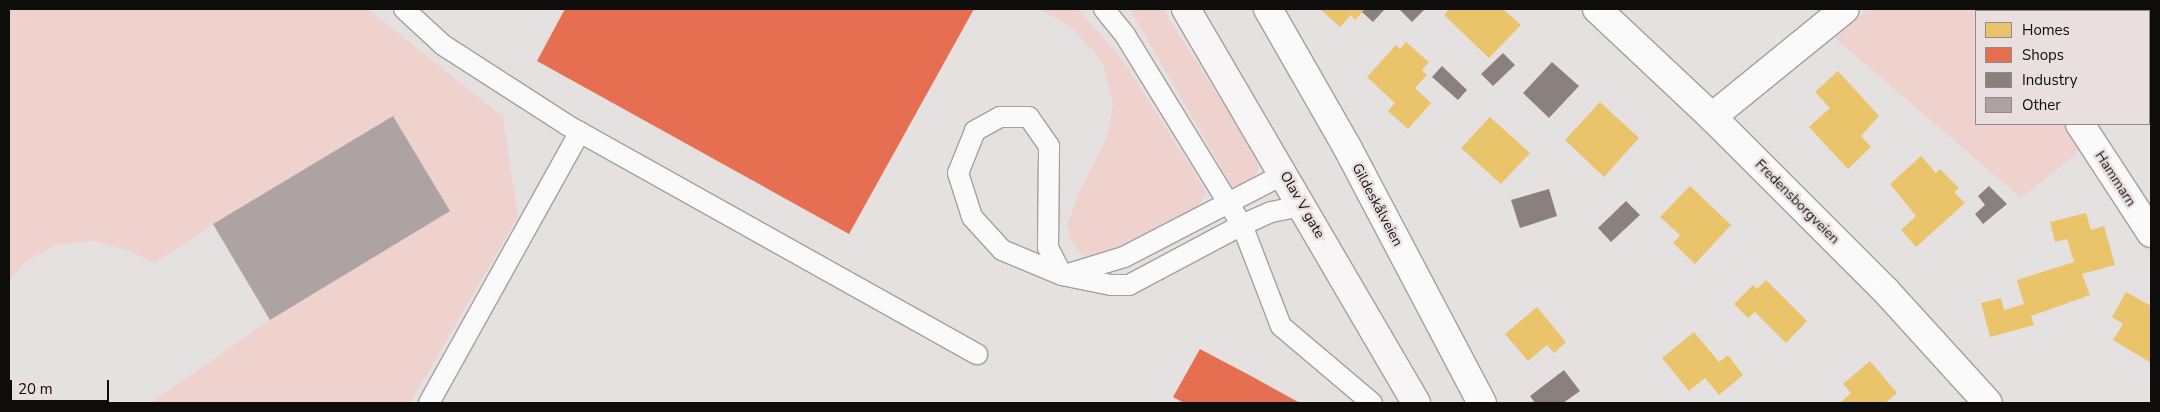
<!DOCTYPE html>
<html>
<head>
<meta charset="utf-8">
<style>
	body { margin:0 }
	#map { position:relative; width:2160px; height:412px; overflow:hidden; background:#e6e1e1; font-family:"Nunito Sans",sans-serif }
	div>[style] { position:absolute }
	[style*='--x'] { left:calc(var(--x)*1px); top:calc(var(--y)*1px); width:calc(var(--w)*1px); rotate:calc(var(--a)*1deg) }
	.green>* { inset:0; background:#efd2cd }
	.homes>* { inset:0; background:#e9c46a }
	.shops>* { inset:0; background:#e76f51 }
	.industry>* { inset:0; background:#8a817c }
	.building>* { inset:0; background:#ada3a2 }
	.roads { filter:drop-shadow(1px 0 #a3a09f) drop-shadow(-1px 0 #a3a09f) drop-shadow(0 1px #a3a09f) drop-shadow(0 -1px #a3a09f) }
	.lane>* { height:20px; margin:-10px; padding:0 10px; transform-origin:10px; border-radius:10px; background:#fbfafa }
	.street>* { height:28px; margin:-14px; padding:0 14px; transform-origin:14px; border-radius:14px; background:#fbfafa }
	.secondary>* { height:28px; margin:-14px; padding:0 14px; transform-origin:14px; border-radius:14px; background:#f7f5f5 }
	span { translate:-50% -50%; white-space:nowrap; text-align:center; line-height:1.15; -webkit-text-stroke:5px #e9dfde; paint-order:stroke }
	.street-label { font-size:14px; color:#0f0c0c }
	.frame { position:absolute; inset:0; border:10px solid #0f0c0c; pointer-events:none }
	.legend { position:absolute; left:1975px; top:10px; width:175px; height:115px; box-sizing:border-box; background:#e9dfde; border:1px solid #928b8a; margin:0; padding:6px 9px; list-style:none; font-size:15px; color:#0f0c0c }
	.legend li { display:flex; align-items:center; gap:10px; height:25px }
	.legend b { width:25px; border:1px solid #928b8a }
	.scale { position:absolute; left:10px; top:380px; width:99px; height:22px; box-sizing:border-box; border:2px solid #0f0c0c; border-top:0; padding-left:6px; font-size:15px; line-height:18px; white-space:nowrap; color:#0f0c0c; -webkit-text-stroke:4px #e9dfde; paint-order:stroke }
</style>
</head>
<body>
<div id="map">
	<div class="green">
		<div style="clip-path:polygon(9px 9px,368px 9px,503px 117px,518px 217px,410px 403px,150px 403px,270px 320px,213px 225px,154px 263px,130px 251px,94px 241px,56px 245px,25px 262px,9px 281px)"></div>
		<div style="clip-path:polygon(1039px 9px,1078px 9px,1124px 62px,1206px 191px,1198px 207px,1184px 216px,1093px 258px,1081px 254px,1070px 238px,1067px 225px,1078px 194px,1107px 136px,1113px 105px,1102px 61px,1071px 27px)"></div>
		<div style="clip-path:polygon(1130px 9px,1163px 9px,1258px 159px,1258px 170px,1253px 182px,1240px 188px,1231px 185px)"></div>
		<div style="clip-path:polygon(1868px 9px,2151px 9px,2151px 55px,2149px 56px,2149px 11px,1976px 11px,1976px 124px,2077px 124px,2087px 145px,2021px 198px,1834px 37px)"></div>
	</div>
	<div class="homes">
		<div style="clip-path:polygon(1320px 9px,1365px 9px,1355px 20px,1351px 15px,1340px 27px)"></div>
		<div style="clip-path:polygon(1449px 9px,1503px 9px,1521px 25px,1489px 58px,1444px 15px)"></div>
		<div style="clip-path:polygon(1406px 42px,1429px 62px,1422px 70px,1427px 75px,1415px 88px,1431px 103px,1408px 129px,1388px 111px,1395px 103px,1367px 77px,1396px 45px,1400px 49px)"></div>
		<div style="clip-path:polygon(1838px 71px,1879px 116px,1861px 136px,1871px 147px,1848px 169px,1809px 127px,1830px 108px,1815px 92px)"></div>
		<div style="clip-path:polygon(1600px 102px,1639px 138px,1604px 177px,1565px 140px)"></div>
		<div style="clip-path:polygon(1490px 117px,1530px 153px,1501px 184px,1461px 148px)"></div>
		<div style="clip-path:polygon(1921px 156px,1936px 173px,1940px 169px,1959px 188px,1954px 192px,1965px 203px,1916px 247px,1901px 230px,1916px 216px,1890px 184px)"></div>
		<div style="clip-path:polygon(1690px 186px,1731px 225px,1695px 264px,1673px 243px,1680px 235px,1660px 217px)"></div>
		<div style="clip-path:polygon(2086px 213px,2091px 230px,2104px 226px,2115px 265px,2082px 274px,2090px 295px,2031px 316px,2034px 325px,1990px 337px,1981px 303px,2001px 298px,2004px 310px,2024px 304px,2017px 280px,2074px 262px,2067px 239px,2055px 242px,2050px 222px)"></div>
		<div style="clip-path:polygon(1766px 280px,1807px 321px,1786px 343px,1755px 312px,1748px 318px,1734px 304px,1753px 285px,1757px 289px)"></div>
		<div style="clip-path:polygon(2126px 292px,2151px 306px,2151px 363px,2113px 340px,2123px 324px,2112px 317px)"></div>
		<div style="clip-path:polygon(1537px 307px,1566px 342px,1554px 353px,1547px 345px,1528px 361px,1505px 334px)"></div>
		<div style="clip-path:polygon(1694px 332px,1719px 362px,1728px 355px,1743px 375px,1719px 395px,1705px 378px,1689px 391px,1662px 358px)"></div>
		<div style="clip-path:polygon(1870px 361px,1897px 393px,1885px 403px,1840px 403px,1851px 393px,1843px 384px)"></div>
	</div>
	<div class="shops">
		<div style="clip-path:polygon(565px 9px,974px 9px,849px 234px,537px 61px)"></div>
		<div style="clip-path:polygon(1200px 349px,1251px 376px,1300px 403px,1184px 403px,1173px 397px)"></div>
	</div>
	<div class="industry">
		<div style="clip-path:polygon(1365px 9px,1385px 9px,1373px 22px,1362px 12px)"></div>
		<div style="clip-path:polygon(1399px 9px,1422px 9px,1424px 10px,1412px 22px)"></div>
		<div style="clip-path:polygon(1503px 53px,1515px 65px,1493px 86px,1481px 74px)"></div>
		<div style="clip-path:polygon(1552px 62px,1579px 86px,1549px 118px,1523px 93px)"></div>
		<div style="clip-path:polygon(1442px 66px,1467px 90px,1458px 100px,1432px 77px)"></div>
		<div style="clip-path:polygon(1989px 186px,2007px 204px,1983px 224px,1975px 214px,1985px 205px,1978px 196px)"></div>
		<div style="clip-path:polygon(1549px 189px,1557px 216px,1520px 228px,1511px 200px)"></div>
		<div style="clip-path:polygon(1626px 201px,1640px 215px,1611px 242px,1598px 228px)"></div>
		<div style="clip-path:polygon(1564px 370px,1580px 391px,1563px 403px,1535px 403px,1530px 396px)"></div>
	</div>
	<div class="building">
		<div style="clip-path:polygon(393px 116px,450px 211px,270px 320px,213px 224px)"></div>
	</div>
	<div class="roads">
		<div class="lane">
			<div style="--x:404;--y:9;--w:53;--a:42.7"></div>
			<div style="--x:443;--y:45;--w:148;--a:32.8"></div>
			<div style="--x:567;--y:125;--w:470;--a:29.2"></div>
			<div style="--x:1104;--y:9;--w:33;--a:51"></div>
			<div style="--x:1125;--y:35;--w:223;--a:58.4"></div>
			<div style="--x:1242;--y:225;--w:108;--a:68.9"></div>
			<div style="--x:1281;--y:326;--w:119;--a:40.2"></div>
			<div style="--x:1068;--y:274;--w:59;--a:-16.9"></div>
			<div style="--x:1124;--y:257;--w:180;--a:-27.4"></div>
			<div style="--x:1062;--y:275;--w:31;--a:-117"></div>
			<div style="--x:1048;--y:247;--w:101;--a:-89.4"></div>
			<div style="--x:1049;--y:146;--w:35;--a:-125"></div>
			<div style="--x:1029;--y:117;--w:29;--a:180"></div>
			<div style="--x:1000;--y:117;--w:29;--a:151"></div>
			<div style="--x:975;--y:131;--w:45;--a:112"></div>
			<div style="--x:958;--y:173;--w:46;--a:72.3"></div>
			<div style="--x:972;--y:217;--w:45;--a:47.7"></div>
			<div style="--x:1002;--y:250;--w:65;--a:22.6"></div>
			<div style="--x:1062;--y:275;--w:50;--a:11.5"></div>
			<div style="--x:1111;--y:285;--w:18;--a:0"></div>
			<div style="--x:1129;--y:285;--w:128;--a:-28"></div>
			<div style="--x:1242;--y:225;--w:32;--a:-24"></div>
			<div style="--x:1271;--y:212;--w:33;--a:-11"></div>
			<div style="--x:429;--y:403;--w:310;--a:-60.9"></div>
		</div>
		<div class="street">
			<div style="--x:1268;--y:9;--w:159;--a:60.2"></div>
			<div style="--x:1347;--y:147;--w:289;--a:62.2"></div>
			<div style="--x:1597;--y:9;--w:158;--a:43.2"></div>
			<div style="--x:1712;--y:117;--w:246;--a:45"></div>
			<div style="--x:1886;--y:291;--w:151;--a:47.7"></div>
			<div style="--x:2004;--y:9;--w:2;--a:63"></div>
			<div style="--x:1712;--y:117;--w:171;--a:-39.1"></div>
			<div style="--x:2080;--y:124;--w:130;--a:56.9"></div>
		</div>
		<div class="secondary">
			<div style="--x:1186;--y:9;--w:456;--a:59.7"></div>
		</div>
	</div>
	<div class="street-label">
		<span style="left:2115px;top:179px;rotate:57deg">Hammarn</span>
		<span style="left:1797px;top:202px;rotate:45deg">Fredensborgveien</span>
		<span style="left:1302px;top:205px;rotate:60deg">Olav V gate</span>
		<span style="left:1377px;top:205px;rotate:62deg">Gildeskålveien</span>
	</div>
	<div class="frame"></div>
	<ul class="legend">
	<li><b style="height:14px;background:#e9c46a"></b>Homes</li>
	<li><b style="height:14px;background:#e76f51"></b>Shops</li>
	<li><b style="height:14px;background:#8a817c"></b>Industry</li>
	<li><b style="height:14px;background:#ada3a2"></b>Other</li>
	</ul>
	<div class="scale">20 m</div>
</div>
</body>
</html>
